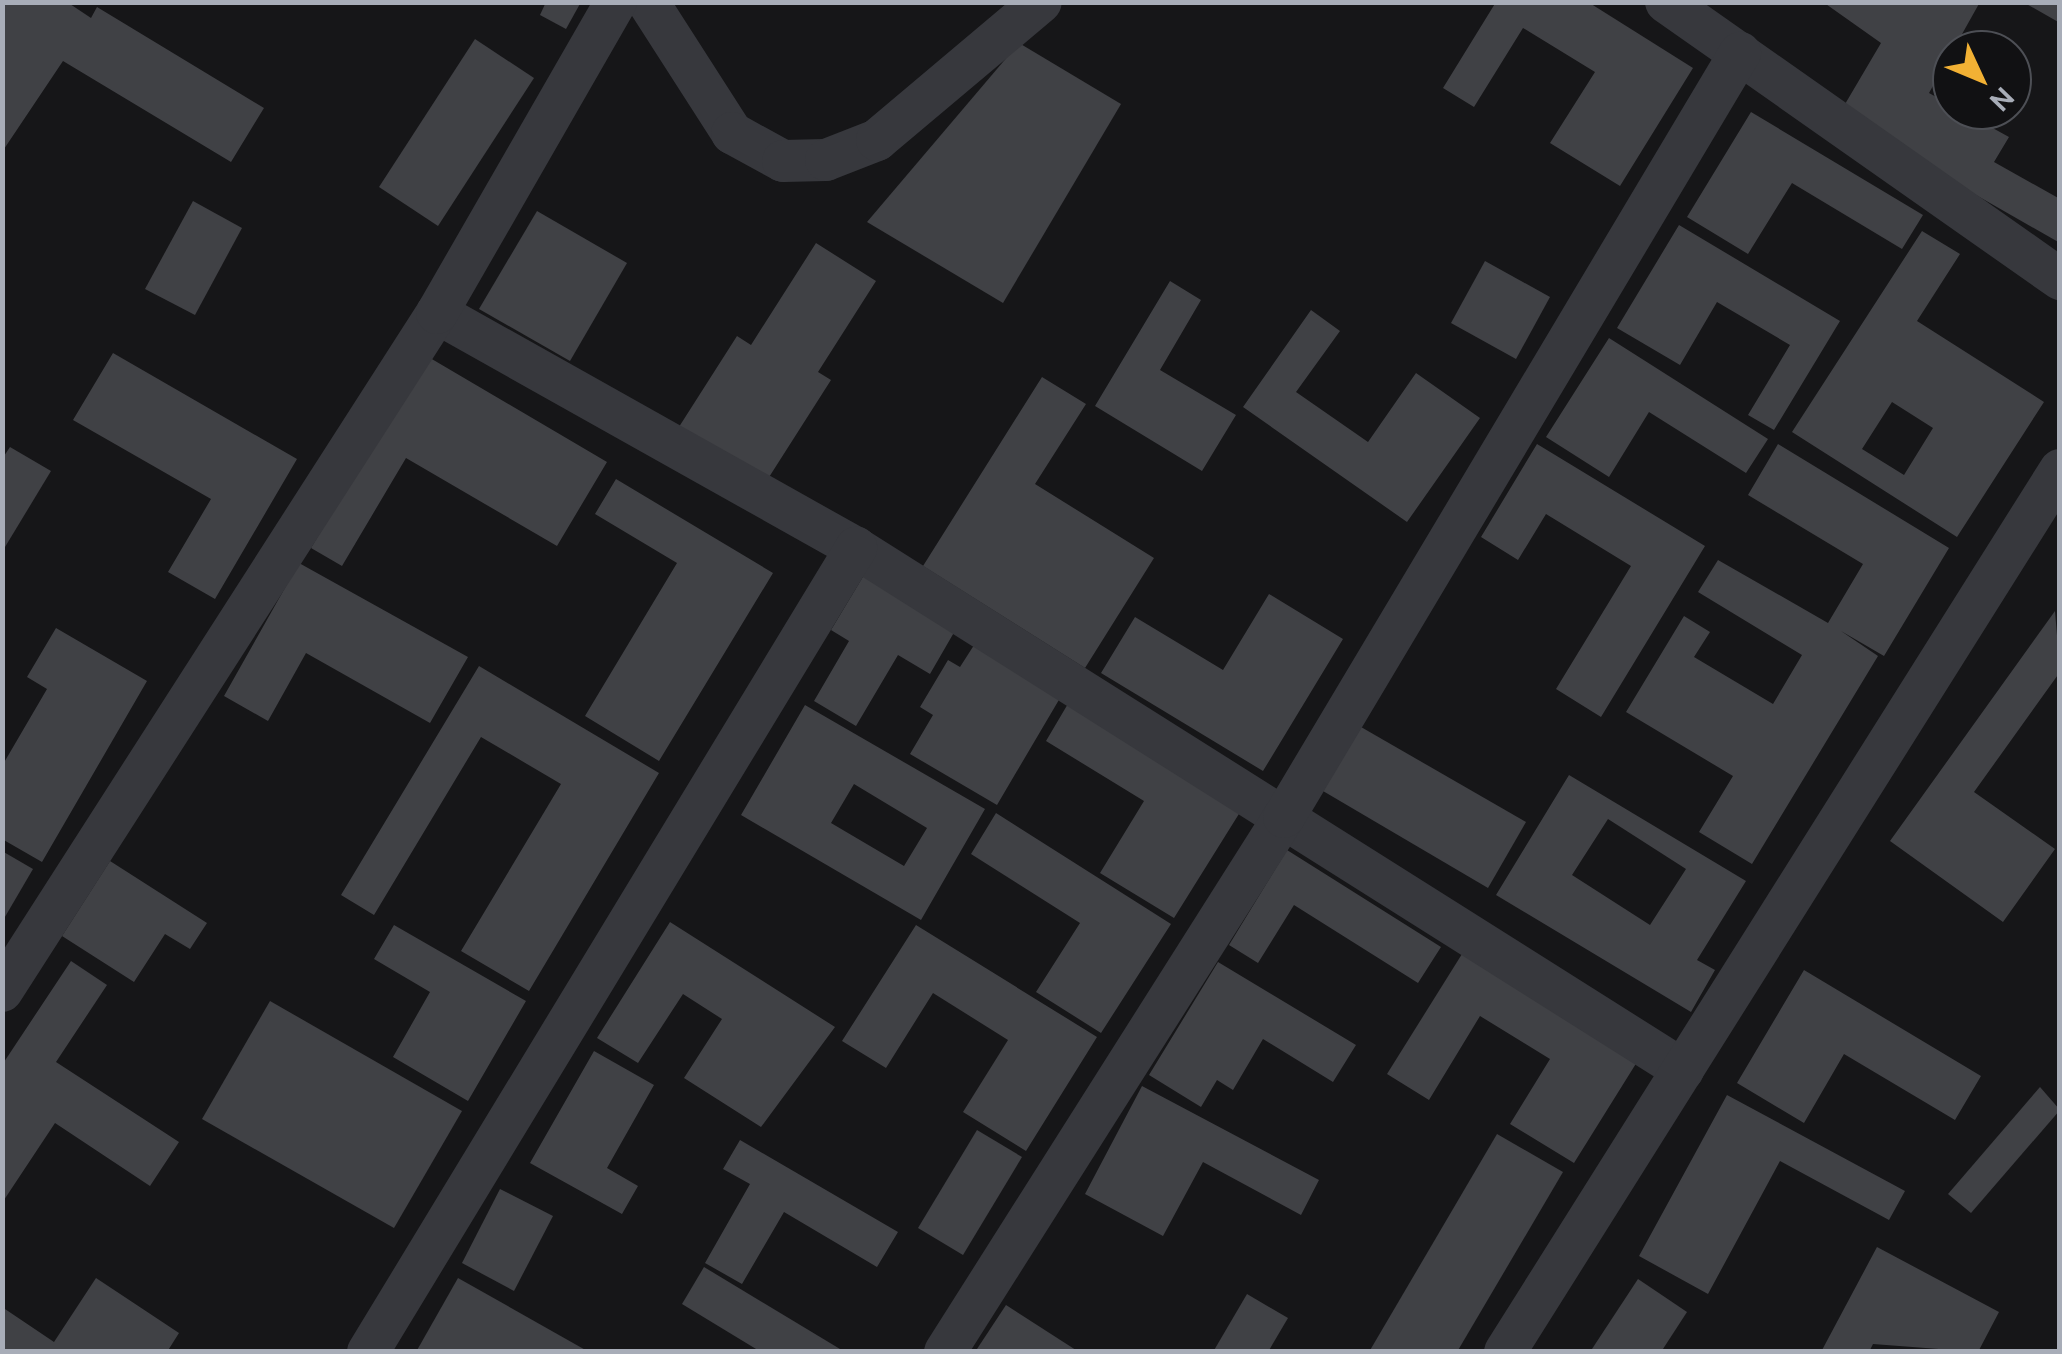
<!DOCTYPE html>
<html>
<head>
<meta charset="utf-8">
<style>
	body { margin:0 }
	#map { position:relative; width:2062px; height:1354px; overflow:hidden; background:#161618; font-family:Ubuntu,sans-serif }
	div>[style] { position:absolute }
	[style*='--x'] { left:calc(var(--x)*1px); top:calc(var(--y)*1px); width:calc(var(--w)*1px); rotate:calc(var(--a)*1deg) }
	.building>* { inset:0; background:#404145 }
	.street>* { height:42px; margin:-21px; padding:0 21px; transform-origin:21px; border-radius:21px; background:#37383d }
	span { translate:-50% -50%; white-space:nowrap; text-align:center; line-height:1.15; -webkit-text-stroke:8px #111113; paint-order:stroke }
	.frame { position:absolute; inset:0; border:5px solid #a8adb8; pointer-events:none }
	.north { position:absolute; left:1932px; top:30px; width:100px; height:100px; box-sizing:border-box; background:#111113; border:2px solid #4d4f55; border-radius:50%; rotate:134deg; font-size:28px; font-weight:700; line-height:40px; text-align:center; color:#a8adb8 }
	.north::after { content:''; display:block; margin:auto; width:35px; height:45px; background:#f2b134; clip-path:polygon(50% 0,100% 100%,50% 72%,0 100%) }
</style>
</head>
<body>
<div id="map">
	<div class="building">
		<div style="clip-path:polygon(5px 2px,67px 2px,91px 18px,97px 7px,264px 108px,231px 162px,63px 61px,2px 152px)"></div>
		<div style="clip-path:polygon(546px 2px,581px 2px,566px 29px,540px 15px)"></div>
		<div style="clip-path:polygon(1496px 2px,1588px 2px,1693px 68px,1620px 186px,1550px 143px,1595px 72px,1523px 28px,1474px 107px,1443px 88px)"></div>
		<div style="clip-path:polygon(1823px 2px,1980px 2px,1929px 93px,2009px 137px,1994px 162px,2060px 199px,2060px 243px,1838px 116px,1881px 43px)"></div>
		<div style="clip-path:polygon(2023px 2px,2060px 2px,2060px 23px)"></div>
		<div style="clip-path:polygon(475px 39px,534px 78px,438px 226px,379px 187px)"></div>
		<div style="clip-path:polygon(1019px 43px,1121px 104px,1003px 303px,867px 222px)"></div>
		<div style="clip-path:polygon(1751px 112px,1923px 215px,1902px 249px,1792px 183px,1748px 254px,1687px 217px)"></div>
		<div style="clip-path:polygon(193px 201px,242px 228px,195px 315px,145px 289px)"></div>
		<div style="clip-path:polygon(537px 211px,627px 263px,570px 361px,479px 309px)"></div>
		<div style="clip-path:polygon(1679px 225px,1840px 321px,1774px 430px,1748px 415px,1790px 345px,1717px 302px,1680px 365px,1617px 328px)"></div>
		<div style="clip-path:polygon(evenodd,1922px 231px,1960px 254px,1917px 321px,2044px 402px,1957px 537px,1792px 432px,1922px 231px,1892px 402px,1933px 428px,1904px 475px,1862px 449px,1892px 402px)"></div>
		<div style="clip-path:polygon(816px 243px,876px 281px,818px 372px,831px 380px,764px 485px,677px 430px,737px 336px,751px 345px)"></div>
		<div style="clip-path:polygon(1485px 261px,1550px 297px,1516px 359px,1451px 323px)"></div>
		<div style="clip-path:polygon(1170px 281px,1201px 300px,1160px 370px,1236px 415px,1202px 471px,1095px 406px)"></div>
		<div style="clip-path:polygon(1311px 310px,1340px 331px,1296px 392px,1368px 442px,1416px 373px,1480px 418px,1407px 522px,1243px 407px)"></div>
		<div style="clip-path:polygon(1609px 338px,1768px 439px,1746px 473px,1649px 412px,1609px 477px,1546px 437px)"></div>
		<div style="clip-path:polygon(113px 353px,297px 459px,215px 599px,168px 572px,211px 499px,73px 420px)"></div>
		<div style="clip-path:polygon(425px 355px,607px 462px,557px 546px,406px 458px,342px 566px,311px 548px)"></div>
		<div style="clip-path:polygon(1042px 377px,1086px 404px,1035px 484px,1154px 558px,1085px 668px,923px 566px)"></div>
		<div style="clip-path:polygon(1537px 444px,1705px 546px,1601px 717px,1556px 689px,1631px 566px,1546px 514px,1518px 560px,1481px 537px)"></div>
		<div style="clip-path:polygon(1778px 444px,1949px 548px,1884px 656px,1841px 631px,1878px 656px,1752px 864px,1699px 832px,1733px 776px,1626px 712px,1684px 616px,1710px 632px,1694px 657px,1773px 704px,1802px 655px,1698px 592px,1718px 560px,1828px 623px,1863px 564px,1748px 495px)"></div>
		<div style="clip-path:polygon(10px 447px,51px 471px,2px 552px,2px 459px)"></div>
		<div style="clip-path:polygon(616px 479px,773px 573px,659px 761px,585px 716px,677px 563px,595px 514px)"></div>
		<div style="clip-path:polygon(299px 563px,468px 657px,430px 723px,306px 653px,268px 721px,224px 696px)"></div>
		<div style="clip-path:polygon(864px 575px,956px 629px,930px 674px,898px 655px,856px 726px,814px 701px,849px 641px,831px 630px)"></div>
		<div style="clip-path:polygon(1269px 594px,1343px 639px,1263px 771px,1101px 673px,1135px 617px,1223px 670px)"></div>
		<div style="clip-path:polygon(2055px 611px,2060px 672px,1974px 792px,2055px 849px,2003px 922px,1890px 841px)"></div>
		<div style="clip-path:polygon(56px 628px,147px 681px,42px 862px,2px 839px,2px 766px,47px 689px,27px 677px)"></div>
		<div style="clip-path:polygon(976px 642px,1063px 693px,997px 805px,910px 754px,933px 715px,920px 707px,948px 660px,960px 667px)"></div>
		<div style="clip-path:polygon(479px 666px,659px 773px,529px 991px,461px 951px,561px 784px,481px 737px,374px 915px,341px 895px)"></div>
		<div style="clip-path:polygon(1069px 702px,1242px 809px,1174px 918px,1100px 873px,1144px 801px,1046px 741px)"></div>
		<div style="clip-path:polygon(evenodd,805px 705px,985px 809px,921px 920px,741px 815px,805px 705px,854px 784px,927px 828px,904px 866px,831px 823px,854px 784px)"></div>
		<div style="clip-path:polygon(1361px 727px,1526px 822px,1488px 888px,1323px 791px)"></div>
		<div style="clip-path:polygon(evenodd,1569px 775px,1746px 881px,1697px 960px,1715px 970px,1691px 1012px,1496px 895px,1569px 775px,1608px 819px,1686px 869px,1650px 925px,1572px 875px,1608px 819px)"></div>
		<div style="clip-path:polygon(996px 813px,1171px 924px,1101px 1033px,1036px 992px,1080px 923px,971px 854px)"></div>
		<div style="clip-path:polygon(1287px 850px,1441px 947px,1418px 983px,1294px 905px,1258px 963px,1229px 945px)"></div>
		<div style="clip-path:polygon(2px 851px,33px 869px,2px 922px)"></div>
		<div style="clip-path:polygon(110px 861px,207px 923px,190px 949px,165px 934px,134px 982px,62px 936px)"></div>
		<div style="clip-path:polygon(670px 922px,835px 1027px,761px 1127px,684px 1078px,722px 1019px,683px 994px,638px 1063px,597px 1038px)"></div>
		<div style="clip-path:polygon(394px 925px,526px 1001px,468px 1101px,393px 1057px,430px 992px,374px 959px)"></div>
		<div style="clip-path:polygon(916px 925px,1097px 1037px,1026px 1151px,963px 1112px,1008px 1040px,933px 993px,886px 1068px,842px 1041px)"></div>
		<div style="clip-path:polygon(1462px 954px,1637px 1062px,1574px 1163px,1510px 1124px,1550px 1059px,1480px 1016px,1429px 1100px,1387px 1074px)"></div>
		<div style="clip-path:polygon(71px 961px,107px 985px,56px 1062px,179px 1142px,150px 1186px,55px 1123px,2px 1203px,2px 1065px)"></div>
		<div style="clip-path:polygon(1218px 962px,1356px 1045px,1333px 1082px,1263px 1039px,1233px 1090px,1217px 1080px,1201px 1107px,1149px 1075px)"></div>
		<div style="clip-path:polygon(1804px 970px,1981px 1076px,1955px 1120px,1844px 1054px,1804px 1123px,1737px 1083px)"></div>
		<div style="clip-path:polygon(270px 1001px,462px 1111px,394px 1228px,202px 1119px)"></div>
		<div style="clip-path:polygon(594px 1051px,654px 1085px,607px 1168px,638px 1186px,622px 1214px,530px 1163px)"></div>
		<div style="clip-path:polygon(1142px 1086px,1319px 1180px,1301px 1215px,1203px 1162px,1163px 1236px,1085px 1194px)"></div>
		<div style="clip-path:polygon(2040px 1087px,2060px 1110px,1971px 1213px,1948px 1194px)"></div>
		<div style="clip-path:polygon(1727px 1095px,1905px 1191px,1889px 1220px,1780px 1161px,1708px 1294px,1639px 1256px)"></div>
		<div style="clip-path:polygon(977px 1130px,1022px 1157px,963px 1255px,918px 1228px)"></div>
		<div style="clip-path:polygon(1497px 1134px,1563px 1172px,1457px 1352px,1369px 1352px)"></div>
		<div style="clip-path:polygon(740px 1140px,898px 1232px,877px 1267px,784px 1212px,742px 1284px,705px 1263px,750px 1184px,723px 1169px)"></div>
		<div style="clip-path:polygon(500px 1189px,553px 1216px,514px 1291px,462px 1263px)"></div>
		<div style="clip-path:polygon(1877px 1247px,1999px 1312px,1978px 1352px,1873px 1344px,1869px 1352px,1821px 1352px)"></div>
		<div style="clip-path:polygon(704px 1267px,845px 1352px,761px 1352px,682px 1304px)"></div>
		<div style="clip-path:polygon(96px 1278px,179px 1333px,167px 1352px,2px 1352px,2px 1307px,54px 1342px)"></div>
		<div style="clip-path:polygon(458px 1278px,589px 1352px,416px 1352px)"></div>
		<div style="clip-path:polygon(1638px 1279px,1687px 1312px,1661px 1352px,1590px 1352px)"></div>
		<div style="clip-path:polygon(1247px 1294px,1288px 1318px,1268px 1352px,1213px 1352px)"></div>
		<div style="clip-path:polygon(1006px 1305px,1079px 1352px,975px 1352px)"></div>
	</div>
	<div class="street">
		<div style="--x:648;--y:2;--w:156;--a:57.3"></div>
		<div style="--x:732;--y:133;--w:58;--a:28.8"></div>
		<div style="--x:783;--y:161;--w:43;--a:-1.3"></div>
		<div style="--x:826;--y:160;--w:55;--a:-21.4"></div>
		<div style="--x:877;--y:140;--w:214;--a:-40.1"></div>
		<div style="--x:1666;--y:2;--w:482;--a:35.1"></div>
		<div style="--x:437;--y:313;--w:480;--a:29.3"></div>
		<div style="--x:856;--y:548;--w:978;--a:32.26"></div>
		<div style="--x:2;--y:991;--w:806;--a:-57.32"></div>
		<div style="--x:437;--y:313;--w:359;--a:-60.1"></div>
		<div style="--x:368;--y:1352;--w:941;--a:-58.74"></div>
		<div style="--x:945;--y:1352;--w:633;--a:-57.64"></div>
		<div style="--x:1284;--y:817;--w:890;--a:-59.17"></div>
		<div style="--x:1505;--y:1352;--w:1042;--a:-57.82"></div>
	</div>
	<div class="frame"></div>
	<div class="north">N</div>
</div>
</body>
</html>
